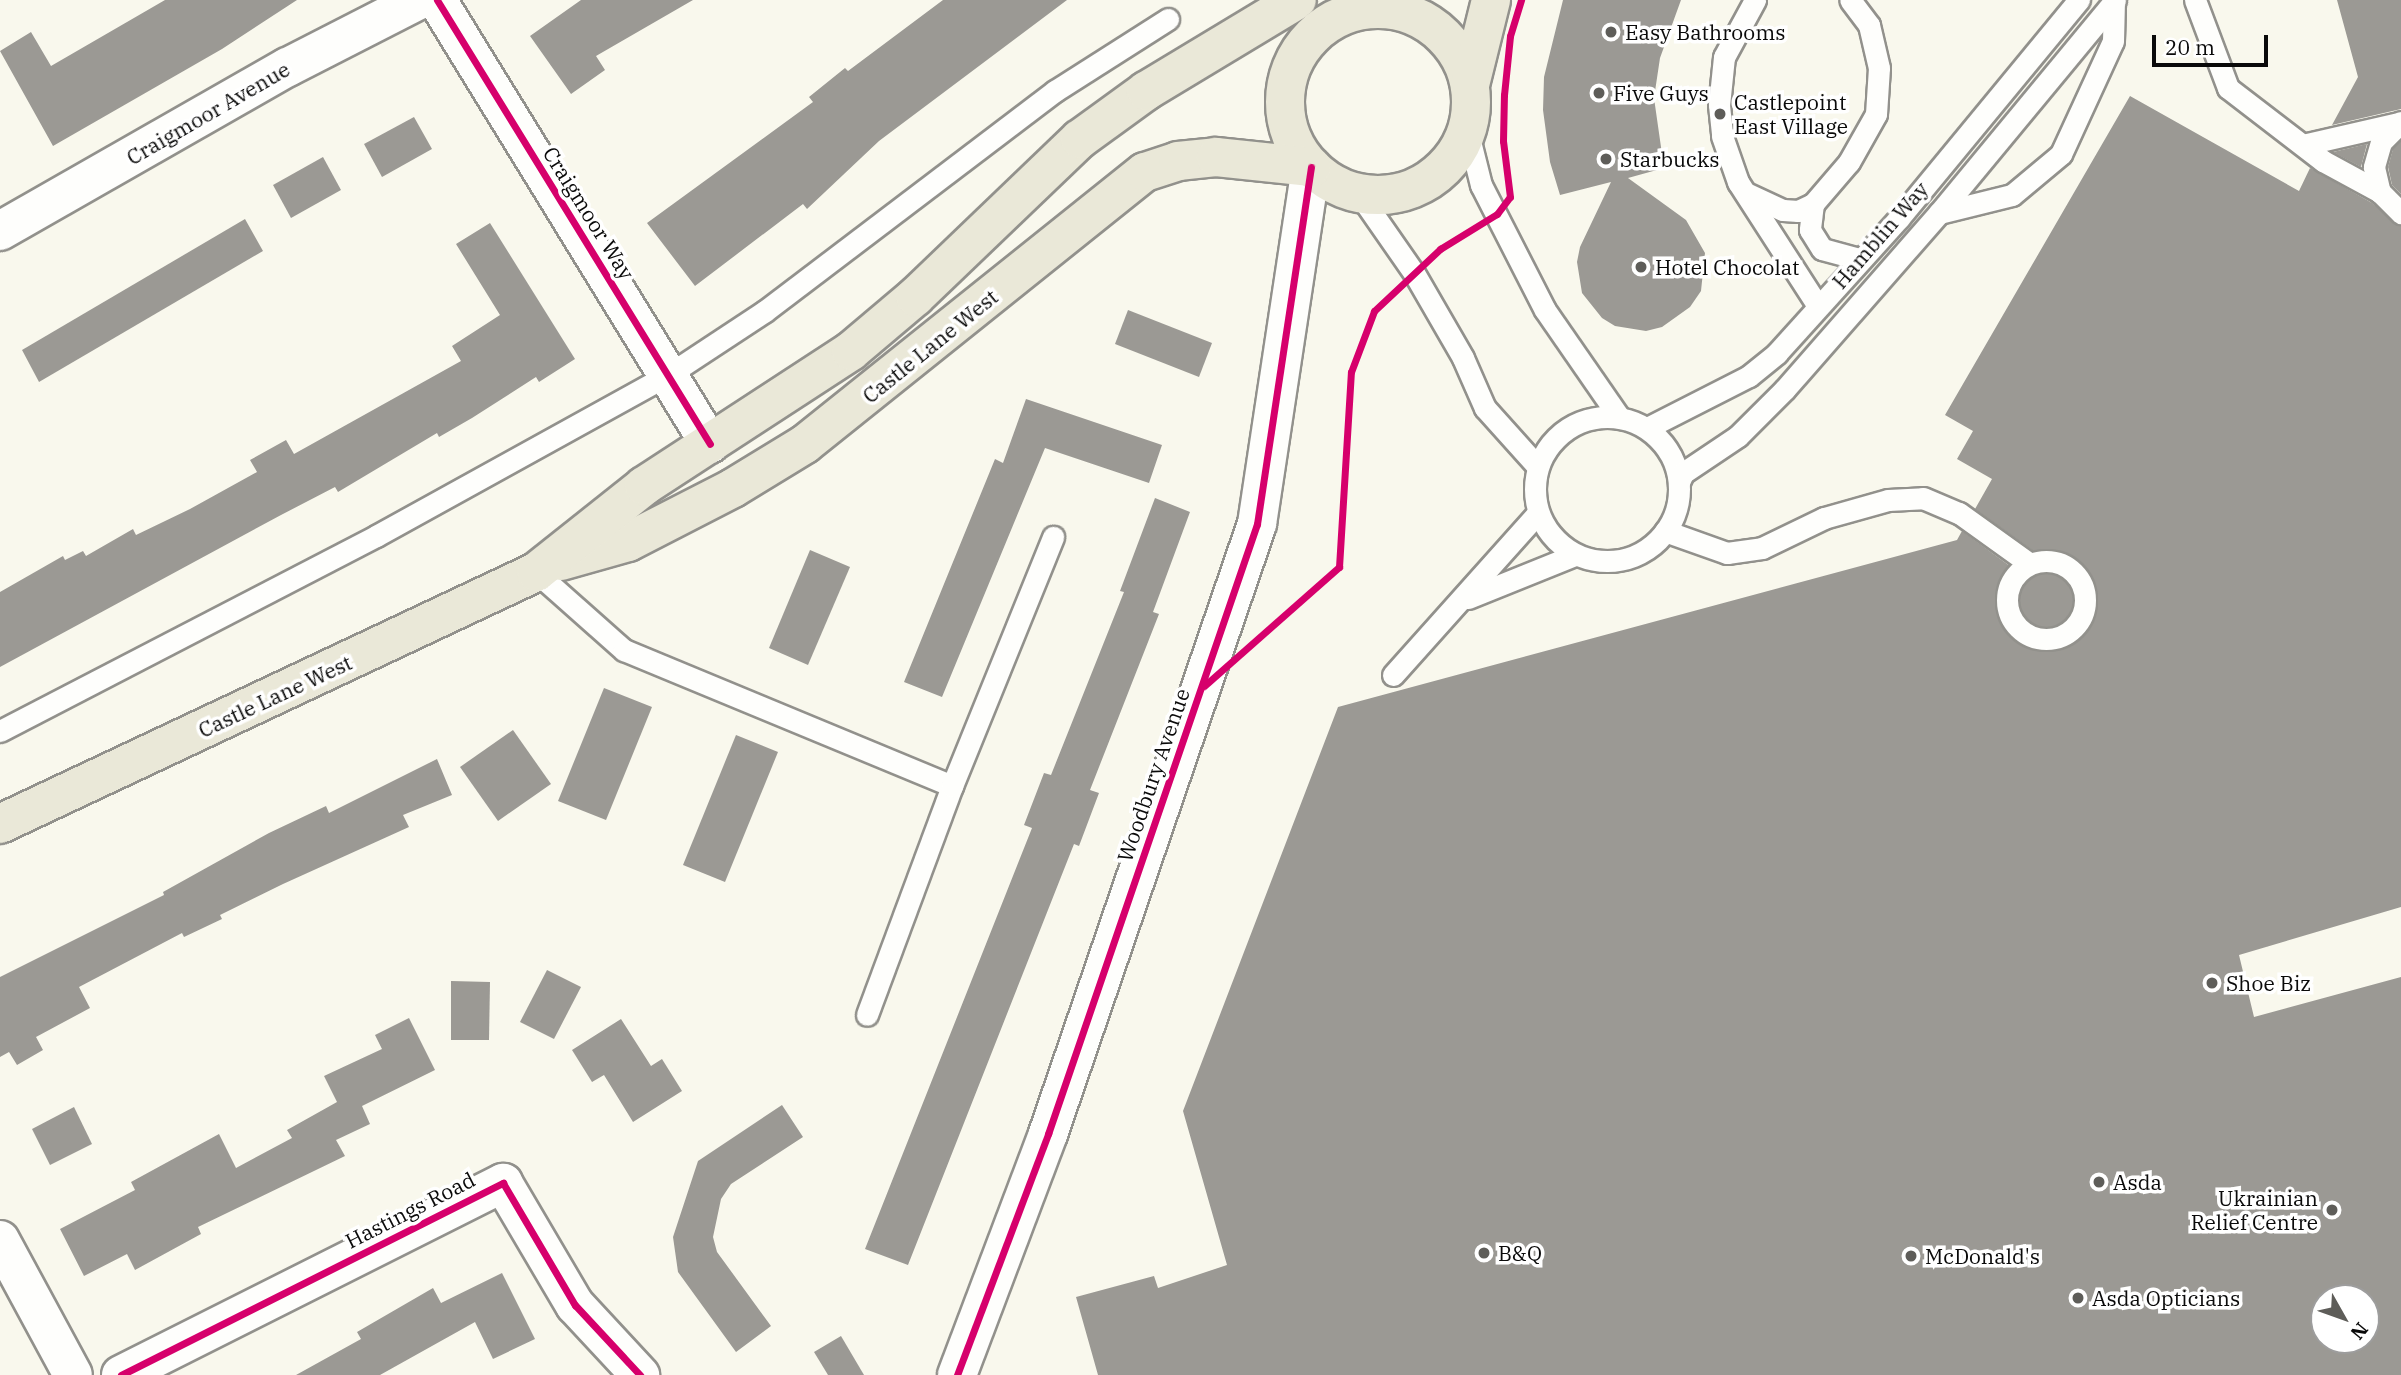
<!DOCTYPE html>
<html>
<head>
<meta charset="utf-8">
<style>
	body { margin:0 }
	#map { position:relative; width:2401px; height:1375px; overflow:hidden; background:#f9f8ed; font-family:"IBM Plex Serif",serif }
	div>[style] { position:absolute }
	[style*='--x'] { left:calc(var(--x)*1px); top:calc(var(--y)*1px); width:calc(var(--w)*1px); rotate:calc(var(--a)*1deg) }
	.building>* { inset:0; background:#9b9994 }
	.roads { filter:drop-shadow(2px 0 #92918c) drop-shadow(-2px 0 #92918c) drop-shadow(0 2px #92918c) drop-shadow(0 -2px #92918c) }
	.lane>* { height:21px; margin:-10.5px; padding:0 10.5px; transform-origin:10.5px; border-radius:10.5px; background:#fefefc }
	.lane>.ring { margin:-10.5px; padding:0; box-sizing:content-box; background:none; border:21px solid #fefefc; border-radius:50% }
	.street>* { height:38px; margin:-19px; padding:0 19px; transform-origin:19px; border-radius:19px; background:#fefefc }
	.primary>* { height:38px; margin:-19px; padding:0 19px; transform-origin:19px; border-radius:19px; background:#eae8d8 }
	.primary>.ring { margin:-19px; padding:0; box-sizing:content-box; background:none; border:38px solid #eae8d8; border-radius:50% }
	.cycleway>* { height:7px; margin:-3.5px; padding:0 3.5px; transform-origin:3.5px; border-radius:3.5px; background:#d6006c }
	.dots>* { width:19px; height:19px; translate:-50% -50%; box-sizing:border-box; border:4px solid #fff; border-radius:50% }
	span { translate:-50% -50%; white-space:nowrap; text-align:center; line-height:1.15; -webkit-text-stroke:7px #fff; paint-order:stroke }
	.poi-label { font-size:21px; color:#0a0a0a }
	.left { translate:0 -50%; text-align:left }
	.right { translate:-100% -50%; text-align:right }
	.street-label { font-size:21px; color:#0a0a0a }
	.north { position:absolute; left:2310px; top:1284px; width:70px; height:70px; box-sizing:border-box; background:#fff; border:2px solid #9d9d9d; border-radius:50%; rotate:130deg; font-size:19px; font-weight:700; line-height:28px; text-align:center; color:#0a0a0a }
	.north::after { content:''; display:block; margin:auto; width:24px; height:32px; background:#5e5d59; clip-path:polygon(50% 0,100% 100%,50% 72%,0 100%) }
	.scale { position:absolute; left:2152px; top:35px; width:116px; height:32px; box-sizing:border-box; border:4px solid #0a0a0a; border-top:0; padding-left:9px; font-size:21px; line-height:24px; white-space:nowrap; color:#0a0a0a; -webkit-text-stroke:5px #fff; paint-order:stroke }
</style>
</head>
<body>
<div id="map">
	<div class="building">
		<div style="clip-path:polygon(165px 0,297px 0,222px 49px,53px 146px,0 51px,31px 32px,51px 66px)"></div>
		<div style="clip-path:polygon(581px 0,693px 0,596px 56px,605px 70px,571px 94px,530px 36px)"></div>
		<div style="clip-path:polygon(943px 0,1067px 0,879px 141px,807px 209px,803px 204px,695px 286px,647px 223px,813px 102px,809px 97px,845px 68px,848px 71px)"></div>
		<div style="clip-path:polygon(1563px 0,1681px 0,1660px 58px,1654px 98px,1664px 168px,1628px 178px,1686px 220px,1705px 253px,1701px 291px,1690px 307px,1662px 327px,1646px 331px,1615px 326px,1602px 318px,1582px 293px,1577px 262px,1580px 247px,1611px 182px,1560px 195px,1550px 162px,1543px 110px,1544px 77px)"></div>
		<div style="clip-path:polygon(2337px 0,2401px 0,2401px 109px,2332px 125px,2358px 77px)"></div>
		<div style="clip-path:polygon(evenodd,2130px 96px,2299px 191px,2310px 168px,2372px 203px,2401px 226px,2401px 907px,2239px 955px,2254px 1017px,2401px 977px,2401px 1375px,1098px 1375px,1076px 1297px,1154px 1276px,1158px 1288px,1227px 1265px,1183px 1111px,1338px 707px,1957px 540px,1962px 531px,2022px 575px,2036px 576px,2043px 565px,2038px 554px,1975px 509px,1992px 479px,1957px 459px,1973px 431px,1945px 415px,2130px 96px,2324px 1298px,2366px 1298px,2366px 1340px,2324px 1340px,2324px 1298px)"></div>
		<div style="clip-path:polygon(414px 117px,432px 149px,382px 177px,364px 144px)"></div>
		<div style="clip-path:polygon(2401px 141px,2401px 194px,2392px 185px,2388px 167px,2393px 149px)"></div>
		<div style="clip-path:polygon(2367px 144px,2361px 167px,2333px 152px)"></div>
		<div style="clip-path:polygon(323px 157px,341px 190px,291px 218px,273px 185px)"></div>
		<div style="clip-path:polygon(245px 219px,263px 251px,39px 382px,22px 350px)"></div>
		<div style="clip-path:polygon(490px 223px,575px 359px,539px 382px,536px 377px,472px 418px,439px 437px,437px 433px,338px 492px,335px 487px,281px 515px,0 667px,0 592px,63px 556px,65px 560px,83px 551px,86px 556px,133px 529px,136px 535px,190px 509px,257px 472px,250px 460px,286px 440px,294px 454px,461px 361px,452px 346px,500px 315px,456px 244px)"></div>
		<div style="clip-path:polygon(1128px 310px,1212px 343px,1199px 377px,1115px 344px)"></div>
		<div style="clip-path:polygon(1026px 399px,1162px 445px,1149px 483px,1045px 448px,942px 697px,904px 682px,995px 459px,1003px 463px)"></div>
		<div style="clip-path:polygon(1155px 498px,1190px 512px,1153px 612px,1159px 614px,1090px 790px,1099px 793px,1079px 846px,1074px 844px,908px 1265px,865px 1249px,1032px 828px,1024px 825px,1044px 773px,1051px 775px,1124px 592px,1120px 591px)"></div>
		<div style="clip-path:polygon(810px 550px,850px 567px,808px 665px,769px 648px)"></div>
		<div style="clip-path:polygon(604px 688px,652px 707px,606px 820px,558px 801px)"></div>
		<div style="clip-path:polygon(513px 730px,551px 784px,498px 821px,460px 767px)"></div>
		<div style="clip-path:polygon(736px 735px,778px 752px,725px 882px,683px 865px)"></div>
		<div style="clip-path:polygon(437px 759px,452px 795px,403px 815px,409px 827px,283px 884px,220px 915px,222px 919px,184px 937px,182px 933px,79px 987px,90px 1008px,36px 1037px,43px 1050px,17px 1065px,9px 1052px,0 1057px,0 977px,164px 895px,163px 892px,269px 833px,326px 806px,329px 813px)"></div>
		<div style="clip-path:polygon(547px 970px,581px 987px,554px 1039px,520px 1022px)"></div>
		<div style="clip-path:polygon(451px 981px,490px 982px,489px 1040px,451px 1040px)"></div>
		<div style="clip-path:polygon(409px 1018px,435px 1070px,362px 1106px,370px 1124px,336px 1140px,345px 1156px,198px 1227px,201px 1234px,135px 1270px,127px 1254px,84px 1276px,60px 1229px,135px 1190px,131px 1182px,219px 1134px,236px 1168px,292px 1138px,287px 1130px,337px 1102px,324px 1076px,382px 1049px,375px 1035px)"></div>
		<div style="clip-path:polygon(621px 1019px,651px 1066px,662px 1059px,682px 1091px,633px 1122px,604px 1075px,592px 1082px,572px 1050px)"></div>
		<div style="clip-path:polygon(782px 1105px,803px 1137px,731px 1184px,721px 1199px,713px 1237px,717px 1252px,771px 1326px,736px 1352px,678px 1272px,673px 1237px,698px 1161px)"></div>
		<div style="clip-path:polygon(74px 1107px,92px 1144px,50px 1165px,32px 1129px)"></div>
		<div style="clip-path:polygon(502px 1273px,535px 1339px,493px 1359px,475px 1322px,380px 1375px,296px 1375px,361px 1339px,357px 1332px,433px 1288px,441px 1303px)"></div>
		<div style="clip-path:polygon(841px 1336px,864px 1375px,828px 1375px,814px 1352px)"></div>
	</div>
	<div class="roads">
		<div class="lane">
			<div style="--x:1755;--y:0;--w:65;--a:118.5"></div>
			<div style="--x:1724;--y:57;--w:48;--a:95.9"></div>
			<div style="--x:1719;--y:105;--w:31;--a:84"></div>
			<div style="--x:1722;--y:136;--w:49;--a:70.8"></div>
			<div style="--x:1738;--y:182;--w:148;--a:57.2"></div>
			<div style="--x:2195;--y:0;--w:94;--a:69.4"></div>
			<div style="--x:2228;--y:88;--w:120;--a:37.5"></div>
			<div style="--x:2323;--y:161;--w:65;--a:28.5"></div>
			<div style="--x:2401;--y:122;--w:28;--a:135"></div>
			<div style="--x:2381;--y:142;--w:26;--a:106"></div>
			<div style="--x:2374;--y:167;--w:26;--a:77"></div>
			<div style="--x:2380;--y:192;--w:30;--a:45"></div>
			<div style="--x:1467;--y:129;--w:58;--a:76"></div>
			<div style="--x:1481;--y:185;--w:140;--a:62.9"></div>
			<div style="--x:1545;--y:310;--w:130;--a:55.3"></div>
			<div style="--x:2307;--y:144;--w:94;--a:-12.9"></div>
			<div style="--x:1359;--y:194;--w:96;--a:55.2"></div>
			<div style="--x:1414;--y:273;--w:98;--a:60"></div>
			<div style="--x:1463;--y:358;--w:55;--a:66.3"></div>
			<div style="--x:1485;--y:408;--w:79;--a:48.1"></div>
			<div style="--x:1748;--y:194;--w:38;--a:25"></div>
			<div style="--x:1783;--y:210;--w:15;--a:4"></div>
			<div style="--x:1798;--y:211;--w:17;--a:-25"></div>
			<div style="--x:1813;--y:204;--w:55;--a:-49.4"></div>
			<div style="--x:1849;--y:162;--w:55;--a:-60.6"></div>
			<div style="--x:1876;--y:114;--w:46;--a:-86.3"></div>
			<div style="--x:1879;--y:68;--w:44;--a:-103.1"></div>
			<div style="--x:1869;--y:25;--w:31;--a:-127"></div>
			<div style="--x:1813;--y:204;--w:26;--a:97"></div>
			<div style="--x:1810;--y:230;--w:22;--a:58"></div>
			<div style="--x:1822;--y:249;--w:38;--a:15"></div>
			<div style="--x:1939;--y:213;--w:75;--a:-13.9"></div>
			<div style="--x:2012;--y:195;--w:64;--a:-39.9"></div>
			<div style="--x:2061;--y:154;--w:124;--a:-65.3"></div>
			<div style="--x:2113;--y:41;--w:40;--a:-88.6"></div>
			<div class="ring" style="left:1535px;top:417px;width:123px;height:123px"></div>
			<div style="--x:1647;--y:428;--w:114;--a:-27"></div>
			<div style="--x:1749;--y:376;--w:36;--a:-39"></div>
			<div style="--x:1777;--y:353;--w:182;--a:-47.9"></div>
			<div style="--x:1899;--y:218;--w:283;--a:-50.5"></div>
			<div style="--x:1679;--y:482;--w:10;--a:-66"></div>
			<div style="--x:1683;--y:473;--w:66;--a:-33.9"></div>
			<div style="--x:1738;--y:436;--w:66;--a:-45"></div>
			<div style="--x:1785;--y:389;--w:234;--a:-48.8"></div>
			<div style="--x:1939;--y:213;--w:276;--a:-50.4"></div>
			<div style="--x:1665;--y:531;--w:66;--a:19.5"></div>
			<div style="--x:1727;--y:553;--w:35;--a:-8"></div>
			<div style="--x:1762;--y:548;--w:69;--a:-25.8"></div>
			<div style="--x:1824;--y:518;--w:66;--a:-15.7"></div>
			<div style="--x:1888;--y:500;--w:35;--a:-3"></div>
			<div style="--x:1923;--y:498;--w:39;--a:23"></div>
			<div style="--x:1959;--y:513;--w:87;--a:35.7"></div>
			<div class="ring" style="left:2007px;top:561px;width:57px;height:57px"></div>
			<div style="--x:536;--y:572;--w:118;--a:41.6"></div>
			<div style="--x:624;--y:650;--w:355;--a:22.5"></div>
			<div style="--x:952;--y:786;--w:244;--a:110.4"></div>
			<div style="--x:1468;--y:598;--w:115;--a:-21.9"></div>
			<div style="--x:1393;--y:675;--w:217;--a:-48.2"></div>
			<div style="--x:0;--y:731;--w:424;--a:-27.4"></div>
			<div style="--x:376;--y:536;--w:333;--a:-28.9"></div>
			<div style="--x:668;--y:375;--w:116;--a:-33.4"></div>
			<div style="--x:765;--y:311;--w:364;--a:-37.2"></div>
			<div style="--x:1055;--y:91;--w:134;--a:-32.5"></div>
			<div style="--x:952;--y:786;--w:269;--a:-67.9"></div>
		</div>
		<div class="street">
			<div style="--x:437;--y:0;--w:521;--a:58.41"></div>
			<div style="--x:0;--y:231;--w:331;--a:-29.7"></div>
			<div style="--x:288;--y:67;--w:147;--a:-27.1"></div>
			<div style="--x:0;--y:1240;--w:153;--a:61.6"></div>
			<div style="--x:121;--y:1375;--w:428;--a:-26.7"></div>
			<div style="--x:503;--y:1183;--w:142;--a:59.5"></div>
			<div style="--x:575;--y:1305;--w:96;--a:47.1"></div>
			<div style="--x:957;--y:1375;--w:258;--a:-69.3"></div>
			<div style="--x:1048;--y:1134;--w:645;--a:-71.09"></div>
			<div style="--x:1257;--y:524;--w:361;--a:-81.4"></div>
		</div>
		<div class="primary">
			<div class="ring" style="left:1285px;top:9px;width:148px;height:148px"></div>
			<div style="--x:1470;--y:85;--w:88;--a:-76.1"></div>
			<div style="--x:561;--y:561;--w:70;--a:-15.8"></div>
			<div style="--x:628;--y:542;--w:118;--a:-27.2"></div>
			<div style="--x:733;--y:488;--w:84;--a:-31.4"></div>
			<div style="--x:805;--y:444;--w:435;--a:-38.7"></div>
			<div style="--x:1145;--y:172;--w:35;--a:-18"></div>
			<div style="--x:1178;--y:161;--w:38;--a:-6"></div>
			<div style="--x:1216;--y:157;--w:96;--a:6"></div>
			<div style="--x:0;--y:824;--w:592;--a:-25.18"></div>
			<div style="--x:536;--y:572;--w:138;--a:-38.5"></div>
			<div style="--x:644;--y:486;--w:247;--a:-33.1"></div>
			<div style="--x:851;--y:351;--w:84;--a:-40.2"></div>
			<div style="--x:915;--y:297;--w:228;--a:-43.8"></div>
			<div style="--x:1080;--y:139;--w:82;--a:-36"></div>
			<div style="--x:1146;--y:91;--w:176;--a:-31.1"></div>
		</div>
	</div>
	<div class="cycleway">
		<div style="--x:437;--y:0;--w:521;--a:58.41"></div>
		<div style="--x:1204;--y:686;--w:180;--a:-41.4"></div>
		<div style="--x:1339;--y:567;--w:195;--a:-86.5"></div>
		<div style="--x:1351;--y:372;--w:65;--a:-69.3"></div>
		<div style="--x:1374;--y:311;--w:91;--a:-43.2"></div>
		<div style="--x:1440;--y:249;--w:67;--a:-31.6"></div>
		<div style="--x:1497;--y:214;--w:21;--a:-53"></div>
		<div style="--x:1510;--y:197;--w:56;--a:-97.1"></div>
		<div style="--x:1503;--y:141;--w:46;--a:-88.8"></div>
		<div style="--x:1504;--y:95;--w:59;--a:-84.2"></div>
		<div style="--x:1510;--y:36;--w:38;--a:-73"></div>
		<div style="--x:121;--y:1375;--w:428;--a:-26.7"></div>
		<div style="--x:503;--y:1183;--w:142;--a:59.5"></div>
		<div style="--x:575;--y:1305;--w:96;--a:47.1"></div>
		<div style="--x:957;--y:1375;--w:258;--a:-69.3"></div>
		<div style="--x:1048;--y:1134;--w:645;--a:-71.09"></div>
		<div style="--x:1257;--y:524;--w:361;--a:-81.4"></div>
	</div>
	<div class="dots">
		<div style="left:1611px;top:32px;background:#5e5d59"></div>
		<div style="left:1599px;top:93px;background:#5e5d59"></div>
		<div style="left:1720px;top:114px;background:#5e5d59"></div>
		<div style="left:1606px;top:159px;background:#5e5d59"></div>
		<div style="left:1641px;top:267px;background:#5e5d59"></div>
		<div style="left:2212px;top:983px;background:#5e5d59"></div>
		<div style="left:2099px;top:1182px;background:#5e5d59"></div>
		<div style="left:2332px;top:1210px;background:#5e5d59"></div>
		<div style="left:1484px;top:1253px;background:#5e5d59"></div>
		<div style="left:1911px;top:1256px;background:#5e5d59"></div>
		<div style="left:2078px;top:1298px;background:#5e5d59"></div>
	</div>
	<div class="poi-label">
		<span class="left" style="left:1625px;top:32px">Easy Bathrooms</span>
		<span class="left" style="left:1613px;top:93px">Five Guys</span>
		<span class="left" style="left:1734px;top:114px">Castlepoint<br>East Village</span>
		<span class="left" style="left:1620px;top:159px">Starbucks</span>
		<span class="left" style="left:1655px;top:267px">Hotel Chocolat</span>
		<span class="left" style="left:2226px;top:983px">Shoe Biz</span>
		<span class="left" style="left:2113px;top:1182px">Asda</span>
		<span class="right" style="left:2318px;top:1210px">Ukrainian<br>Relief Centre</span>
		<span class="left" style="left:1498px;top:1253px">B&amp;Q</span>
		<span class="left" style="left:1925px;top:1256px">McDonald's</span>
		<span class="left" style="left:2092px;top:1298px">Asda Opticians</span>
	</div>
	<div class="street-label">
		<span style="left:208px;top:113px;rotate:-30deg">Craigmoor Avenue</span>
		<span style="left:589px;top:213px;rotate:58deg">Craigmoor Way</span>
		<span style="left:1880px;top:235px;rotate:-49deg">Hamblin Way</span>
		<span style="left:930px;top:346px;rotate:-39deg">Castle Lane West</span>
		<span style="left:275px;top:696px;rotate:-25deg">Castle Lane West</span>
		<span style="left:1153px;top:775px;rotate:-71deg">Woodbury Avenue</span>
		<span style="left:410px;top:1210px;rotate:-27deg">Hastings Road</span>
	</div>
	<div class="north">N</div>
	<div class="scale">20 m</div>
</div>
</body>
</html>
